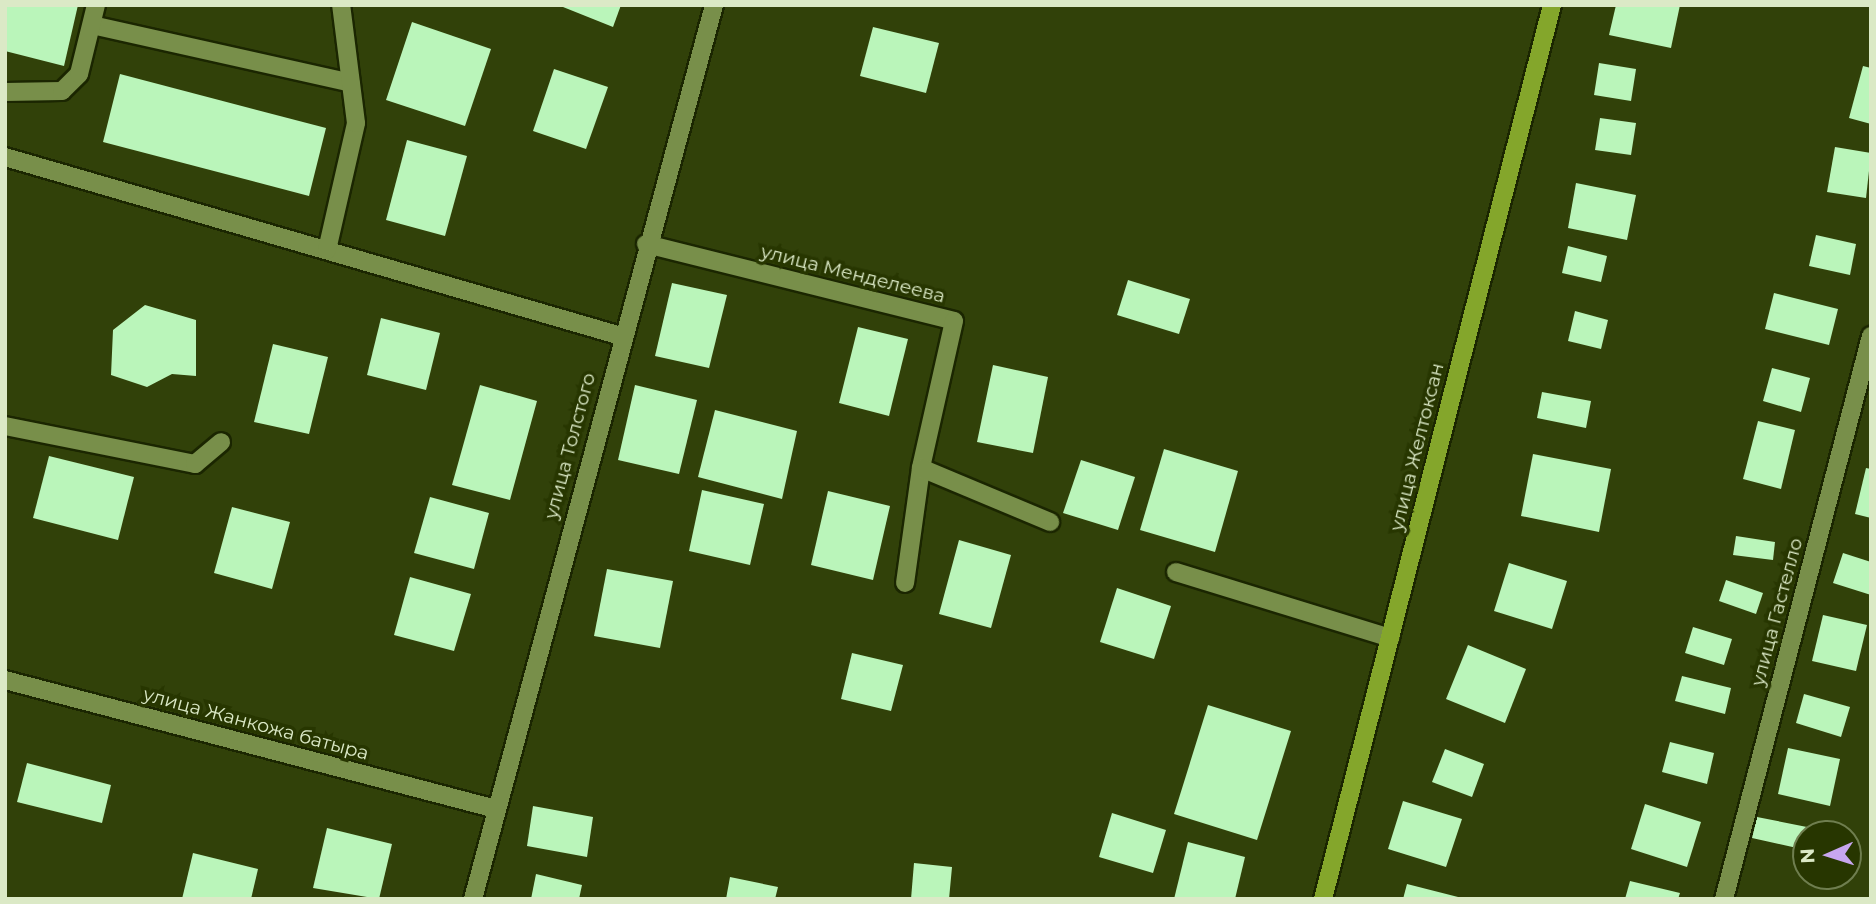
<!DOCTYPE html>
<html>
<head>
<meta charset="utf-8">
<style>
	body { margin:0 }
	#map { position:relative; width:1876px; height:904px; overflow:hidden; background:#314109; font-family:Montserrat,sans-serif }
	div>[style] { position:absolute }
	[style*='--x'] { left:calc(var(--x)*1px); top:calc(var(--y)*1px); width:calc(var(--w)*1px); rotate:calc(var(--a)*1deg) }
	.building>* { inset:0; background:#baf5ba }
	.roads { filter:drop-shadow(2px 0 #1b2601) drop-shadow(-2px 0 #1b2601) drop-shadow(0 2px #1b2601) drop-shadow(0 -2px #1b2601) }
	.minor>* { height:18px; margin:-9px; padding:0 9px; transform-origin:9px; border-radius:9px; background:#788f4a }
	.major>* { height:18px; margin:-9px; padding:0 9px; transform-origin:9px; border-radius:9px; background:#84a62b }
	span { translate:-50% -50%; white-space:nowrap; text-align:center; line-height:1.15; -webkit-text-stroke:7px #273600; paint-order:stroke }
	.street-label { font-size:19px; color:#dbe9c6 }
	.frame { position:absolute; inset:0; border:7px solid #dbe9c6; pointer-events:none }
	.north { position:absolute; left:1792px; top:820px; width:70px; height:70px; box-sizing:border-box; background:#273600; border:2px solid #6f7e4f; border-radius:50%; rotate:267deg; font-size:19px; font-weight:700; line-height:28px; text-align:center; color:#dbe9c6 }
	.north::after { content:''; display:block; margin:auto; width:24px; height:32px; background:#c7a6ef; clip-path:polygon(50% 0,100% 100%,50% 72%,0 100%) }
</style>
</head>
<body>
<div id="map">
	<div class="building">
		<div style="clip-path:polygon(5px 5px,78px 5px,64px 66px,5px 51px)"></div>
		<div style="clip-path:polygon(558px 5px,621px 5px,613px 27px)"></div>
		<div style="clip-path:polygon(1616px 5px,1680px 5px,1671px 48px,1609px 35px)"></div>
		<div style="clip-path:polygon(412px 22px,491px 49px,465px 126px,386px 100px)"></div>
		<div style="clip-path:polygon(873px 27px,939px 43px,926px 93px,860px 76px)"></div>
		<div style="clip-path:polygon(1599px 63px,1636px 69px,1631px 101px,1594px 95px)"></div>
		<div style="clip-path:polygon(1863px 66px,1871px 68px,1871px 124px,1849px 118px)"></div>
		<div style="clip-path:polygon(554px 69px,608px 87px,586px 149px,533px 131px)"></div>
		<div style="clip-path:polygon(120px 74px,326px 128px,309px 196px,103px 142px)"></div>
		<div style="clip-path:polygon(1600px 118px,1636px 123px,1631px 155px,1595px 150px)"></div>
		<div style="clip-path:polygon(407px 140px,467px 156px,445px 236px,386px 220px)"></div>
		<div style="clip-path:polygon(1835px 147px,1871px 153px,1866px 198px,1827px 192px)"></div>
		<div style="clip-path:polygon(1576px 183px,1636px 195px,1627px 240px,1568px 228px)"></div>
		<div style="clip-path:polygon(1816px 235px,1856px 244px,1850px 275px,1809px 266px)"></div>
		<div style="clip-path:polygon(1568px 246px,1607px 256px,1601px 282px,1562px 273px)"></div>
		<div style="clip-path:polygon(1128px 280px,1190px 299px,1179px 334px,1117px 315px)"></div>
		<div style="clip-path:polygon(672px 283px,727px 295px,709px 368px,655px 356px)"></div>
		<div style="clip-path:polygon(1774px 293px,1838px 309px,1829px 345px,1765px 329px)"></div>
		<div style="clip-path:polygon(145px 305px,196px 320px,196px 376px,172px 374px,147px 387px,111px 375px,113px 330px)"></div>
		<div style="clip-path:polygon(1575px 311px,1608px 320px,1601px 349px,1568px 341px)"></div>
		<div style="clip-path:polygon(381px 318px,440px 333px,426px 390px,367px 375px)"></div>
		<div style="clip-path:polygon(858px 327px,908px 339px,889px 416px,839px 403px)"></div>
		<div style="clip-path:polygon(273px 344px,328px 357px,309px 434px,254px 422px)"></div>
		<div style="clip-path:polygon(993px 365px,1048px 377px,1033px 453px,977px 442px)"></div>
		<div style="clip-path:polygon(1772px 368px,1810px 378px,1801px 412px,1763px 401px)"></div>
		<div style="clip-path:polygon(480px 385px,537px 401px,510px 500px,452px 485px)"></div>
		<div style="clip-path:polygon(635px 385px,697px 400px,679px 474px,618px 460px)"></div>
		<div style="clip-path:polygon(1542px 392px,1591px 401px,1586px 428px,1537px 418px)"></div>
		<div style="clip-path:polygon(715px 410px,797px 431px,782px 499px,698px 477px)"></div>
		<div style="clip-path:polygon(1758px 421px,1795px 430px,1781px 489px,1743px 479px)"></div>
		<div style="clip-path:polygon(1164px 449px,1238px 471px,1215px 552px,1140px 530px)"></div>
		<div style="clip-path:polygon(1533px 454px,1611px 469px,1599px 532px,1521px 516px)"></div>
		<div style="clip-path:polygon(49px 456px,134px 477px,118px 540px,33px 518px)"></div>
		<div style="clip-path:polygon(1081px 460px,1135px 477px,1118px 530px,1063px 513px)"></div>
		<div style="clip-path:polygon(1866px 468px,1871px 469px,1871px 518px,1855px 514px)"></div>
		<div style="clip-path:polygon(702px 490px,764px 504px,750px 565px,689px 551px)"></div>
		<div style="clip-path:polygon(828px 491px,890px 506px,873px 580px,811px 565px)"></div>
		<div style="clip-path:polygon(430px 497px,489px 513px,474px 569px,414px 553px)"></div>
		<div style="clip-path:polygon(232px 507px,290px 522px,272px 589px,214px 573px)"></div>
		<div style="clip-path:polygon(1736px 536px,1775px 542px,1773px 560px,1733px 555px)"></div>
		<div style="clip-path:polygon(959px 540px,1011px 555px,991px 628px,939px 614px)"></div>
		<div style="clip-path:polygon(1843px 553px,1871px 562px,1871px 595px,1833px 583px)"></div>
		<div style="clip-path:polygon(1509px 563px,1567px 581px,1552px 629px,1494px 611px)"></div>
		<div style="clip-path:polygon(607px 569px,673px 581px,660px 648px,594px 636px)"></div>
		<div style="clip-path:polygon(410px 577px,471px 594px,454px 651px,394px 635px)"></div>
		<div style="clip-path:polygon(1726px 580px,1763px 593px,1756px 614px,1719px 601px)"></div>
		<div style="clip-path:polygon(1117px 588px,1171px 606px,1154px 659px,1100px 642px)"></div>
		<div style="clip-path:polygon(1823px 615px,1867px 625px,1856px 671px,1812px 661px)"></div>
		<div style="clip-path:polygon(1693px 627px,1732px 639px,1724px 665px,1685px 653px)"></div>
		<div style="clip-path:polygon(1468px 645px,1526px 669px,1505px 723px,1446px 699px)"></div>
		<div style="clip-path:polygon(852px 653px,903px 665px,891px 711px,841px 699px)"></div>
		<div style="clip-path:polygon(1682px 676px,1731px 688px,1725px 714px,1675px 701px)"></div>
		<div style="clip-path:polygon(1804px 694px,1850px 707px,1841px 737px,1796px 723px)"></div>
		<div style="clip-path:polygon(1208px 705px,1291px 731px,1257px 840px,1174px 814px)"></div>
		<div style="clip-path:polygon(1670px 742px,1714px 753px,1707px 784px,1662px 772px)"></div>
		<div style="clip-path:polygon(1788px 748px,1840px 759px,1830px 806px,1778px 794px)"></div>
		<div style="clip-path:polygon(1445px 749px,1484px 764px,1472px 797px,1432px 782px)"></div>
		<div style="clip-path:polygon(27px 763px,111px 785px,102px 823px,17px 802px)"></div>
		<div style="clip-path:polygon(1403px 801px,1462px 819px,1446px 867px,1388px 849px)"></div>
		<div style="clip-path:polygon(1645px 804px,1701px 822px,1687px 867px,1631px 849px)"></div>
		<div style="clip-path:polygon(533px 806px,593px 817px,587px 857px,527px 846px)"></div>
		<div style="clip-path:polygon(1112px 813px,1166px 830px,1153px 873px,1099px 857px)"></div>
		<div style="clip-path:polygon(1757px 817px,1817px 829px,1816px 834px,1806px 834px,1806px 850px,1752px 838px)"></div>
		<div style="clip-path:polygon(327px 828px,392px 844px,379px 899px,313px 888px)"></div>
		<div style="clip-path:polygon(1188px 842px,1245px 857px,1235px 899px,1174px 899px)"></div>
		<div style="clip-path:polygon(193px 853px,258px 869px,251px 899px,182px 899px)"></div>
		<div style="clip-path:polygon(914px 863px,952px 867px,949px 899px,911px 899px)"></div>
		<div style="clip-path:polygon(536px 874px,582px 885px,579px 899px,531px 899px)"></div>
		<div style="clip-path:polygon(730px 877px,778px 887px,775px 899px,726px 899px)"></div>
		<div style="clip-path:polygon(1630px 881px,1680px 893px,1678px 899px,1625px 899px)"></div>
		<div style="clip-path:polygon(1407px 884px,1462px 898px,1462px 899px,1403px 899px)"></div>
	</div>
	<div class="roads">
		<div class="minor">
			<div style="--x:92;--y:25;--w:265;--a:12.6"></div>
			<div style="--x:5;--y:92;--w:57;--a:-1"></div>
			<div style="--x:62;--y:91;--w:24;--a:-45"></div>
			<div style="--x:79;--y:74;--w:71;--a:-76.2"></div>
			<div style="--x:5;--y:157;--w:641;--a:16.2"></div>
			<div style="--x:646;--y:244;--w:317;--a:14"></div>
			<div style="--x:954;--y:321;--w:151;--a:102.7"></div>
			<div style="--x:921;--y:468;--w:116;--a:97.9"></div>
			<div style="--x:327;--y:250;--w:130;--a:-77.1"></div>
			<div style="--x:356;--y:123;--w:119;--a:-97.2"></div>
			<div style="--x:5;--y:426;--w:194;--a:11.3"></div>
			<div style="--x:195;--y:464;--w:34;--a:-40"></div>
			<div style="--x:921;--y:468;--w:140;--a:22.7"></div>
			<div style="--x:1176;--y:572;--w:224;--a:17.1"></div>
			<div style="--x:5;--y:680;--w:508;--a:14.72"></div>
			<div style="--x:473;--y:899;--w:926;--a:-74.91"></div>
			<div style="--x:1724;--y:899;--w:582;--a:-75.37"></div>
		</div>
		<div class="major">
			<div style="--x:1323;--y:899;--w:923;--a:-75.63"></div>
		</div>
	</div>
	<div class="street-label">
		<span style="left:853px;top:274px;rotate:14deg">улица Менделеева</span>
		<span style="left:570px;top:446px;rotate:-75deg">улица Толстого</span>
		<span style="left:1417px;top:447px;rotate:-76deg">улица Желтоксан</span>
		<span style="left:1777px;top:612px;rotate:-75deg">улица Гастелло</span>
		<span style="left:256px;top:724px;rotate:15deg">улица Жанкожа батыра</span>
	</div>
	<div class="frame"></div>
	<div class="north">N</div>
</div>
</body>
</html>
